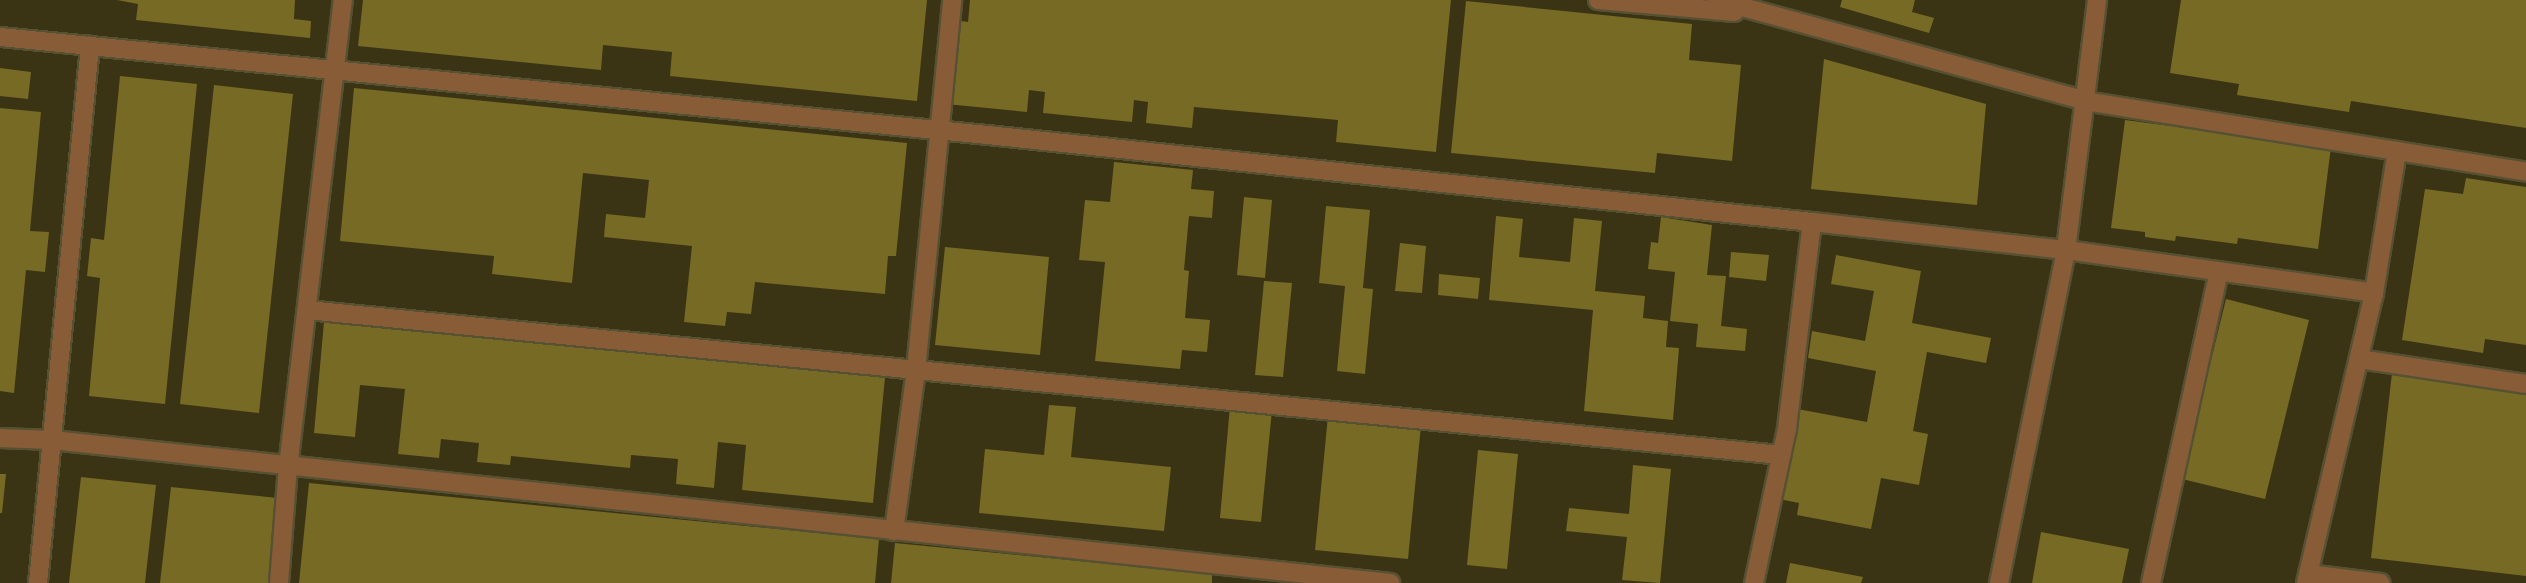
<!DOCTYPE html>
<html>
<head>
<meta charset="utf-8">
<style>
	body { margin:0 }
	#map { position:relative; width:2526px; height:583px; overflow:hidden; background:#3a3414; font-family:"Archivo Narrow",sans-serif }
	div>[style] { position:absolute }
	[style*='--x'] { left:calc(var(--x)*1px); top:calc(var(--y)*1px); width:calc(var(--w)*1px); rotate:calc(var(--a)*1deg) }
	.building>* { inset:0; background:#776a24 }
	.roads { filter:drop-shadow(2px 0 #575134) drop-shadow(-2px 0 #575134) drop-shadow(0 2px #575134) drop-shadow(0 -2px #575134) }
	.minor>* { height:18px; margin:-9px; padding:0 9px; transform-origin:9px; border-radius:9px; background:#895c38 }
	span { translate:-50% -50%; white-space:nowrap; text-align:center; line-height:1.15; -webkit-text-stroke:7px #302a09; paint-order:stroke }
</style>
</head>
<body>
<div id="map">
	<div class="building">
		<div style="clip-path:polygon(117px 0,295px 0,294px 19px,311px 21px,310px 38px,136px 20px,138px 4px)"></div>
		<div style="clip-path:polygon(363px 0,927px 0,917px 101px,670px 76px,672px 52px,603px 45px,601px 70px,358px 46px)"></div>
		<div style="clip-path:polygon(970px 0,1451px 0,1436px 152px,1336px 142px,1338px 120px,1194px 107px,1192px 128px,1146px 123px,1148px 102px,1134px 100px,1132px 122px,1043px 113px,1045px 92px,1029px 90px,1027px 112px,946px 104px,954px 20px,968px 22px)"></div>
		<div style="clip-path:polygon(1842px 0,1915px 0,1912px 12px,1934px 18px,1929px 33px,1840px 7px)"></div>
		<div style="clip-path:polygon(2181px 0,2526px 0,2526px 128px,2351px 101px,2349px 112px,2237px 95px,2239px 84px,2170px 73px)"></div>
		<div style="clip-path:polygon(1466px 1px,1692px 24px,1689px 60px,1741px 65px,1732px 161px,1657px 153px,1655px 173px,1451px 153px)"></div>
		<div style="clip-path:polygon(1824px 59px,1986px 104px,1977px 205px,1811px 189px)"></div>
		<div style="clip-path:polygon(0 68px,31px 72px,28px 99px,0 96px)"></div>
		<div style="clip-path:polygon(120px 76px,197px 84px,165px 404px,89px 396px,100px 278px,87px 276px,91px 238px,104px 240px)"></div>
		<div style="clip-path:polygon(214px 85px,293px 94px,259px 413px,180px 404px)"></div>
		<div style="clip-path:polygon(354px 88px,907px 143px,896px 256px,888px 256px,885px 294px,755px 282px,751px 314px,727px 312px,725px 326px,684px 322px,692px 246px,604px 237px,606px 214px,645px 218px,649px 180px,583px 173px,572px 283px,492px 274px,494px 256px,340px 241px)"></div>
		<div style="clip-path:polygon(0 108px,41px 112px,30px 231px,49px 232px,45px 272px,26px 270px,14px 393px,0 391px)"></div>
		<div style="clip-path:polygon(2125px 120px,2331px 147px,2318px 249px,2238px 238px,2237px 244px,2176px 236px,2175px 241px,2145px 237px,2145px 232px,2111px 228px)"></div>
		<div style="clip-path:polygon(1114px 162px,1193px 170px,1191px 189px,1214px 191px,1212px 218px,1189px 216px,1184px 270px,1189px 271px,1185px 318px,1210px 320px,1207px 352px,1182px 350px,1180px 369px,1095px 361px,1105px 262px,1079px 260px,1085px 200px,1110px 202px)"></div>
		<div style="clip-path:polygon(2466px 178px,2526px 187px,2526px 345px,2485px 339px,2483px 353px,2402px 340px,2425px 189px,2463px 194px)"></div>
		<div style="clip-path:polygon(1244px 197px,1272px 200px,1265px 278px,1237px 275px)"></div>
		<div style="clip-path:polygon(1326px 206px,1370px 210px,1363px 288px,1373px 289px,1365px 374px,1337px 371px,1345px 286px,1319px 283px)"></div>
		<div style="clip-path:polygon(1496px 216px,1523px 219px,1519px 257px,1570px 262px,1574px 218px,1602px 221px,1595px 291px,1645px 296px,1643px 318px,1668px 321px,1666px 347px,1679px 348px,1673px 420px,1584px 411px,1593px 310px,1489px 300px)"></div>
		<div style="clip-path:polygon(1661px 217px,1712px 225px,1707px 275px,1726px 276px,1721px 326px,1747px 329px,1745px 351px,1696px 347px,1698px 324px,1670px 321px,1675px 272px,1648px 269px,1651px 242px,1658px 243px)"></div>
		<div style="clip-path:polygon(1400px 243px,1426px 246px,1422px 293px,1395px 291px)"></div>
		<div style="clip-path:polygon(945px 247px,1049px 257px,1040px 355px,935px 345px)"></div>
		<div style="clip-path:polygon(1731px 252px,1769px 255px,1766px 281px,1729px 277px)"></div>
		<div style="clip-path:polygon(1836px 255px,1921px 271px,1912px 323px,1991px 338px,1986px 363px,1927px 352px,1913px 431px,1928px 434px,1919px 485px,1881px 478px,1871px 529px,1797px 515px,1799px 503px,1779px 499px,1792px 408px,1867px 422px,1876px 371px,1808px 358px,1812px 331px,1865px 341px,1874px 291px,1831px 284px)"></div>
		<div style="clip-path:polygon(1439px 274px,1480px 278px,1478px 299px,1438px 295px)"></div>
		<div style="clip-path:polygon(1264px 281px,1292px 283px,1283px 377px,1255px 375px)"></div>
		<div style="clip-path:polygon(2226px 299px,2309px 320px,2265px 499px,2182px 479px)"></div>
		<div style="clip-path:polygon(324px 322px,885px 377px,873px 503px,742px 490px,746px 445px,718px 442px,714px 488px,676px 484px,678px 459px,631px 455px,630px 468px,511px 456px,510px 465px,477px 462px,479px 443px,441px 439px,439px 458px,398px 454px,405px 389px,360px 385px,355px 437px,314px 433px)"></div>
		<div style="clip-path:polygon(2392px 373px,2526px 389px,2526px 576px,2371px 558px)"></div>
		<div style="clip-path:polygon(1049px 405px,1076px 407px,1071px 457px,1171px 467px,1164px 531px,979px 513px,985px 449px,1044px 455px)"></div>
		<div style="clip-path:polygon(1230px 406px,1272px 410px,1261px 522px,1220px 518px)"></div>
		<div style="clip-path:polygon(1328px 416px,1421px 425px,1408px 559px,1315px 550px)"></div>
		<div style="clip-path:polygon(1478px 450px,1518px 454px,1507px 569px,1467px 565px)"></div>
		<div style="clip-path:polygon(1633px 465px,1671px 469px,1660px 583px,1622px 580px,1627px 537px,1566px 531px,1569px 508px,1629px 514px)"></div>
		<div style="clip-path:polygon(0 474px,6px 474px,2px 513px,0 513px)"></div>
		<div style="clip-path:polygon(81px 477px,156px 485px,145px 583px,69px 583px)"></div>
		<div style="clip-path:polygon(309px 483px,879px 539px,875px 583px,299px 583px)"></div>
		<div style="clip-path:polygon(171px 487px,277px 498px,268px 583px,160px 583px)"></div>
		<div style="clip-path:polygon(2041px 532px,2129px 549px,2122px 583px,2032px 583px)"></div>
		<div style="clip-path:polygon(895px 543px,1212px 574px,1212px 583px,891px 583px)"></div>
		<div style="clip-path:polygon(1790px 563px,1863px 577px,1861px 583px,1786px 583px)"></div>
	</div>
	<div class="roads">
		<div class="minor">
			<div style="--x:1598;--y:0;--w:137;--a:5"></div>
			<div style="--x:1717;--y:0;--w:382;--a:15.3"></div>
			<div style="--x:2085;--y:101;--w:447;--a:9.1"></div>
			<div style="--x:0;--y:37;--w:1002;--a:5.67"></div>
			<div style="--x:997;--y:136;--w:820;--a:6.02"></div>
			<div style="--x:1812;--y:222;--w:209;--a:96.9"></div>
			<div style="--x:1787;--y:429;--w:157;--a:102.1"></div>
			<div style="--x:1812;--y:222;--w:256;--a:6.3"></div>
			<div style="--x:2066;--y:250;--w:311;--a:7.9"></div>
			<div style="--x:2374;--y:293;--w:298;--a:103.2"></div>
			<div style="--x:2374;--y:293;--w:144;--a:-80.8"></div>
			<div style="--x:307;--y:310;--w:1480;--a:5.62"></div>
			<div style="--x:2359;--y:359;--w:169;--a:8.5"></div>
			<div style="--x:0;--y:438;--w:52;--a:2.2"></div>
			<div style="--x:52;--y:440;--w:1346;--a:6.1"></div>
			<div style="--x:894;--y:531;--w:162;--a:-82.2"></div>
			<div style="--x:916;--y:370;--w:372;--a:-84.4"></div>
			<div style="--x:2308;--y:574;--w:73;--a:7.1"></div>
			<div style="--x:38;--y:583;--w:540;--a:-84.47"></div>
			<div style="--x:279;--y:583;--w:116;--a:-85.6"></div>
			<div style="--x:288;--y:467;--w:470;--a:-83.3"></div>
			<div style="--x:1999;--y:583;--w:340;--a:-78.6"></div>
			<div style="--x:2066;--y:250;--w:252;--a:-82.9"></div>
			<div style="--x:2151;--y:583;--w:319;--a:-77.7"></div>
		</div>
	</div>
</div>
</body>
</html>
